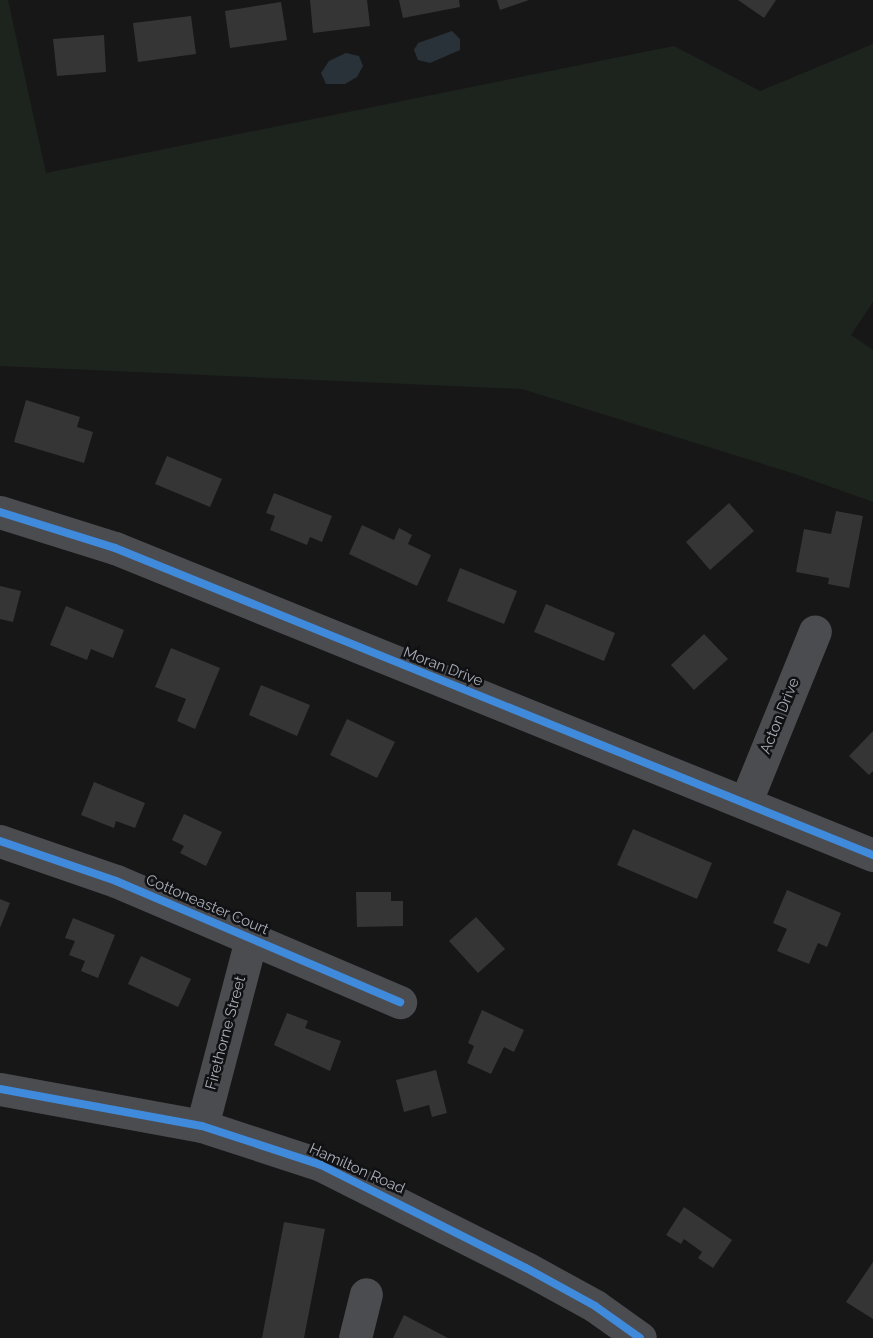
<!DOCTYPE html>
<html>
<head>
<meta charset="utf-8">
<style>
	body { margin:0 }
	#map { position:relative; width:873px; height:1338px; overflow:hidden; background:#171717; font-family:Raleway,sans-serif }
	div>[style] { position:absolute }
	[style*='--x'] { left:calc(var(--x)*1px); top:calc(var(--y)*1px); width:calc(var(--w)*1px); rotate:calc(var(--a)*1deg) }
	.green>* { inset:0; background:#1d241e }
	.water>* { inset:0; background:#2a3239 }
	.building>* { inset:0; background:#353536 }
	.minor>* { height:33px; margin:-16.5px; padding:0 16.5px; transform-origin:16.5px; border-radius:16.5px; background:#4b4c50 }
	.cycleway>* { height:8px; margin:-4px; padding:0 4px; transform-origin:4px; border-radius:4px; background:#408adc }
	span { translate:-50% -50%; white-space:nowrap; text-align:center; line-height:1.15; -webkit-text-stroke:5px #111113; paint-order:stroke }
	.street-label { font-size:15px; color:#a8adb8 }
</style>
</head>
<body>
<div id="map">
	<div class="green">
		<div style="clip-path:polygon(0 0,8px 0,46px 173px,674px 46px,760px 91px,873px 44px,873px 302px,851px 335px,873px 350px,873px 502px,795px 474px,522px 389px,0 366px)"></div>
	</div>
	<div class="water">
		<div style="clip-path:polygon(452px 31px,460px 39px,460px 50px,430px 63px,418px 60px,414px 50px,418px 43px)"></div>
		<div style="clip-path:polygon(346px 53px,359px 56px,363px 66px,357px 77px,345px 84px,326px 84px,321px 73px,329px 61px)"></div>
	</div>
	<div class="building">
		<div style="clip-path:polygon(310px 0,367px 0,370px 26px,313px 33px)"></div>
		<div style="clip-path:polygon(399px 0,459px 0,460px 7px,403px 18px)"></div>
		<div style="clip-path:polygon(497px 0,529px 0,500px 10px)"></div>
		<div style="clip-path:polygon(738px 0,776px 0,764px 18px)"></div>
		<div style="clip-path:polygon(281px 2px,287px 40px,230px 48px,225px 11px)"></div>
		<div style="clip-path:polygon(191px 16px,196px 54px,138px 62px,133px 23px)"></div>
		<div style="clip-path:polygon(104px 35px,106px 72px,57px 76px,53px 39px)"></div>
		<div style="clip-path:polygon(26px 400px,80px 417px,77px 427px,93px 432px,84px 463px,14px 442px)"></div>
		<div style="clip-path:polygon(167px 456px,222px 479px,210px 507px,155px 484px)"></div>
		<div style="clip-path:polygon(274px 493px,332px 516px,322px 542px,310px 537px,307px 545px,270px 530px,275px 516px,266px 513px)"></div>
		<div style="clip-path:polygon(729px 503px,754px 531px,710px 570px,686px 542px)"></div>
		<div style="clip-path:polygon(836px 511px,863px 516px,849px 588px,828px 584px,829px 578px,796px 572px,804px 529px,831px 534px)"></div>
		<div style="clip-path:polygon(362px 525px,394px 540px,399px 528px,412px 535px,408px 544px,431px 555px,417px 586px,349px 554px)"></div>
		<div style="clip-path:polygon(460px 568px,517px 591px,504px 624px,447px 601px)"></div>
		<div style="clip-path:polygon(0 586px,21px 591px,13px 622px,0 619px)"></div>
		<div style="clip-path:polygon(546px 604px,615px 633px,604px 661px,534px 632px)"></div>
		<div style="clip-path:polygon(66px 606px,124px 630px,113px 658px,91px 649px,87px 660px,50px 645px)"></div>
		<div style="clip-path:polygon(704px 634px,728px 659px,694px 690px,671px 665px)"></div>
		<div style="clip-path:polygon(171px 648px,220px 668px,195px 729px,177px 721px,186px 699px,155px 687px)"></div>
		<div style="clip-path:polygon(261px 685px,310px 705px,297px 736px,249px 715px)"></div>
		<div style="clip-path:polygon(347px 719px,395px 742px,377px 778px,330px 755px)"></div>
		<div style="clip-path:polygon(873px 731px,873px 771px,869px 775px,849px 756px)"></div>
		<div style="clip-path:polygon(94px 782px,145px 803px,135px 828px,116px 821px,114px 828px,81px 815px)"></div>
		<div style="clip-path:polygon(184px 814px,222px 832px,206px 866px,180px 853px,184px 846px,172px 840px)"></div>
		<div style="clip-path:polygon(633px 829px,712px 863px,697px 899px,617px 865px)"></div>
		<div style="clip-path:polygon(787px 890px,841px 913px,827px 947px,818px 943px,809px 964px,777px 951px,787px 929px,773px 923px)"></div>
		<div style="clip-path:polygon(356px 892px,391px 892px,391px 901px,403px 901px,403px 926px,357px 927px)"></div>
		<div style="clip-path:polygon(0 899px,10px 903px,0 928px)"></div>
		<div style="clip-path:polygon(476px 917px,505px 949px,478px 973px,449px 941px)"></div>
		<div style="clip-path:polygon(73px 918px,115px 935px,98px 978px,81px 971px,85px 961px,69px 955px,75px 941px,65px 938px)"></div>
		<div style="clip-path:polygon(141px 956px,191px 979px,178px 1007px,128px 984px)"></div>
		<div style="clip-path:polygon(482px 1010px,524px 1030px,514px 1052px,504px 1047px,491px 1074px,467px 1063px,474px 1046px,468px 1043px)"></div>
		<div style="clip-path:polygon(287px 1013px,308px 1021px,305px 1028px,341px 1041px,330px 1071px,274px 1045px)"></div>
		<div style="clip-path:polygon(436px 1070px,447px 1113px,432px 1117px,429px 1105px,404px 1112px,396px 1080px)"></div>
		<div style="clip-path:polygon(684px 1207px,732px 1240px,713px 1268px,698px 1258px,702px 1252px,684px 1239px,681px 1244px,666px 1235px)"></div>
		<div style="clip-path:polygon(284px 1222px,325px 1229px,304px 1338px,262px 1338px)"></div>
		<div style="clip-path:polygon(873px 1262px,873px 1319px,846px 1302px)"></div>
		<div style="clip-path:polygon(404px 1315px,448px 1338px,393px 1338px)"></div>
	</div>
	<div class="minor">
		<div style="--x:0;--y:512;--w:121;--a:17.4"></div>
		<div style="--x:115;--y:548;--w:818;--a:22.05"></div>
		<div style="--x:746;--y:801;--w:183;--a:-67.9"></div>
		<div style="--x:0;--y:841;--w:123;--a:19"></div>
		<div style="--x:116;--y:881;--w:309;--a:23.1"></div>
		<div style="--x:0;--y:1089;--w:205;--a:10.4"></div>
		<div style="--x:202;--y:1126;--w:125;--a:18.1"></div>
		<div style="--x:321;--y:1165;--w:229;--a:26.7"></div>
		<div style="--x:526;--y:1268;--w:79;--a:28.8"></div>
		<div style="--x:595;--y:1306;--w:55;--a:35.4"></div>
		<div style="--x:202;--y:1126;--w:193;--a:-75.3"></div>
		<div style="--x:355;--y:1338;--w:45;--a:-76"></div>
	</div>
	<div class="cycleway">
		<div style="--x:0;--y:512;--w:121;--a:17.4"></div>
		<div style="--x:115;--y:548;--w:818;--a:22.05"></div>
		<div style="--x:0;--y:841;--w:123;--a:19"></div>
		<div style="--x:116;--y:881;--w:309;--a:23.1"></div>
		<div style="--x:0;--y:1089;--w:205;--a:10.4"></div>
		<div style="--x:202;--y:1126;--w:125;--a:18.1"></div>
		<div style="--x:321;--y:1165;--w:229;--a:26.7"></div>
		<div style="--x:526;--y:1268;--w:79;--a:28.8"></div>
		<div style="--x:595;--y:1306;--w:55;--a:35.4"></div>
	</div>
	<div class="street-label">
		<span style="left:443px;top:667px;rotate:21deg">Moran Drive</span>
		<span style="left:780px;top:716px;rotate:-68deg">Acton Drive</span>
		<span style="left:207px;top:905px;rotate:23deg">Cottoneaster Court</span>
		<span style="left:226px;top:1033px;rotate:-75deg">Firethorne Street</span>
		<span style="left:357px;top:1169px;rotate:24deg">Hamilton Road</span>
	</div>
</div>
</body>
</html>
